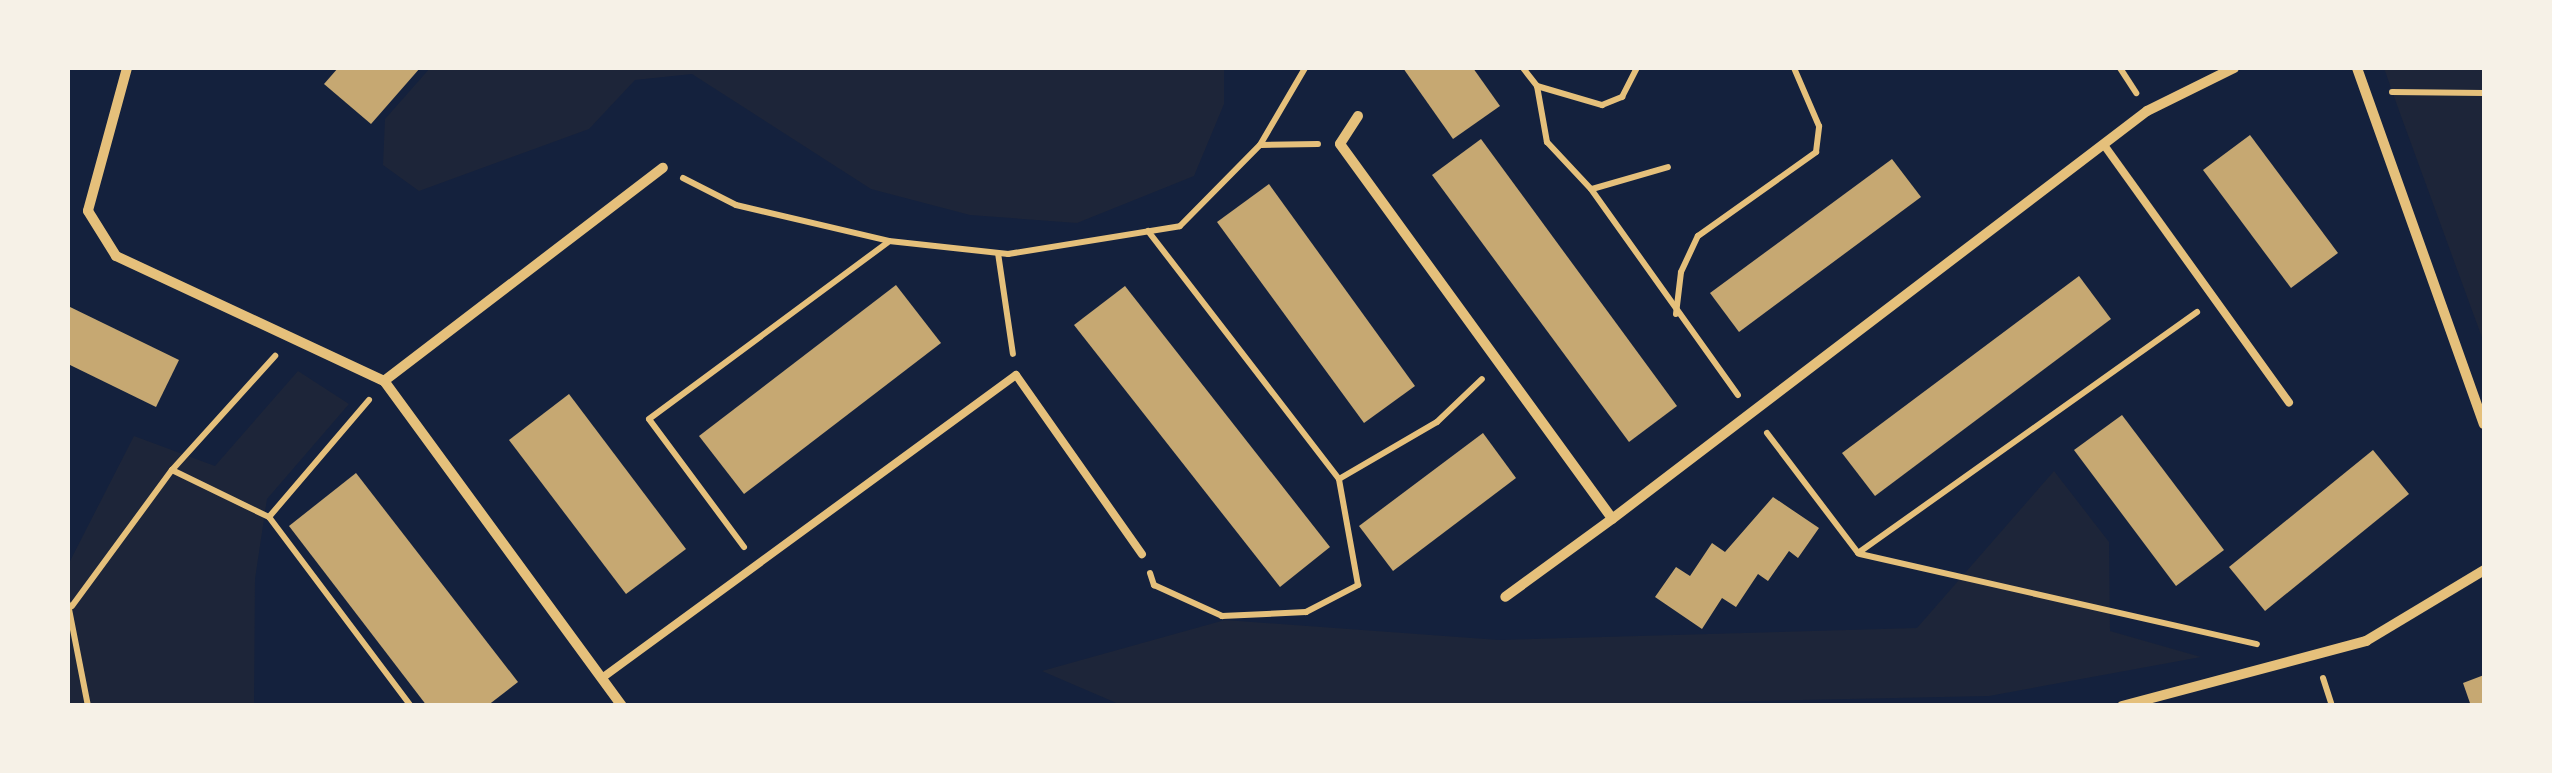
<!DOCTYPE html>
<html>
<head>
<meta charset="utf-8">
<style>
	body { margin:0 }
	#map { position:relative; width:2552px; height:773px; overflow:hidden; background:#14213d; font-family:"Archivo Narrow",sans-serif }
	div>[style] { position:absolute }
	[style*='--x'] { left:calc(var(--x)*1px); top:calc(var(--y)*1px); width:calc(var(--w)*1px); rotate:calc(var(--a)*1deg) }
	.green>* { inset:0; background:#1d2539 }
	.building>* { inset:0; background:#c6a872 }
	.path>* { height:6px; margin:-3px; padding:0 3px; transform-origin:3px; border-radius:3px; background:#e5c07b }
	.service>* { height:8px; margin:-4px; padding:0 4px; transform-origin:4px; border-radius:4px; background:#e5c07b }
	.minor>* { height:10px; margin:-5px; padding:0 5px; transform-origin:5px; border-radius:5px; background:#e5c07b }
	span { translate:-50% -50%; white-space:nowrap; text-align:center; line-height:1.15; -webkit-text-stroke:10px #f6f1e7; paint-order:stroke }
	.frame { position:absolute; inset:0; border:70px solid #f6f1e7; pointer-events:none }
</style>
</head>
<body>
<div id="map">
	<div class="green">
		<div style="clip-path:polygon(430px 68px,1224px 68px,1224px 104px,1194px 176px,1077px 223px,970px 215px,871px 189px,692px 74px,635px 80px,589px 129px,419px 191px,383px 165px,385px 119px)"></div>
		<div style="clip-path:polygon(2384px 68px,2484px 68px,2484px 343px,2397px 105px)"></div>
		<div style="clip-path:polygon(298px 371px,349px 404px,267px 499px,255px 579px,254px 705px,68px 705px,68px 565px,134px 436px,215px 466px)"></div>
		<div style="clip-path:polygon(2054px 471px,2109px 542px,2110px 631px,2201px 657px,1989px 696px,1529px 706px,1121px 705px,1042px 671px,1225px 620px,1499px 640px,1917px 628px)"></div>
	</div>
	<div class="building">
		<div style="clip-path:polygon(338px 68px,420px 68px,371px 124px,324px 84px)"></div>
		<div style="clip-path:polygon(1403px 68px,1473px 68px,1500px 106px,1453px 139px)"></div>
		<div style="clip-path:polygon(2250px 135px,2338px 253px,2291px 288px,2203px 170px)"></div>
		<div style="clip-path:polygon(1481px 139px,1677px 406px,1629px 442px,1432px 175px)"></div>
		<div style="clip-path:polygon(1892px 159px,1921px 197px,1739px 332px,1710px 293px)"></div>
		<div style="clip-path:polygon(1269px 184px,1415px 386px,1364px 423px,1217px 222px)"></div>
		<div style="clip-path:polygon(2079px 276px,2111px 319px,1875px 496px,1842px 453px)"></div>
		<div style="clip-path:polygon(896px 285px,941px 343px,744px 494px,699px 436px)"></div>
		<div style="clip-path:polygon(1125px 286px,1330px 547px,1280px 587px,1074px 325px)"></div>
		<div style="clip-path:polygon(68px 306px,179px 360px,156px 407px,68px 364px)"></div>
		<div style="clip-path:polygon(569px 394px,686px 549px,626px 594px,509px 440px)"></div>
		<div style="clip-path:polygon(2122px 415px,2224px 550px,2176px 586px,2074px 450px)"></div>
		<div style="clip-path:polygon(1483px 433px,1516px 478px,1393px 571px,1359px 526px)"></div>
		<div style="clip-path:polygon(2373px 450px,2409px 494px,2265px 611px,2229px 567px)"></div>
		<div style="clip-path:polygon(356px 473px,518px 682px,487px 706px,427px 706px,289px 526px)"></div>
		<div style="clip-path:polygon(1773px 497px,1819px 528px,1798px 558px,1789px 551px,1768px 581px,1758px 574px,1736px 607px,1722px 598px,1702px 629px,1655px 597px,1676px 567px,1690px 576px,1712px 543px,1725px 552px)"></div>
		<div style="clip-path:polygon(2484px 675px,2484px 706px,2471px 706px,2463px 683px)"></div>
	</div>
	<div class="path">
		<div style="--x:1523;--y:68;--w:23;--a:52"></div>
		<div style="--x:1537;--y:86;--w:57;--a:79.9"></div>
		<div style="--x:1547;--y:142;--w:64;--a:46.9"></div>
		<div style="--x:1591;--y:189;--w:253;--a:54.5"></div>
		<div style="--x:2120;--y:68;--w:30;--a:57"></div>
		<div style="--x:1537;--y:86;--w:68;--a:16.3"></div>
		<div style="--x:1602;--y:105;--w:22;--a:-22"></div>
		<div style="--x:1622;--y:97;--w:33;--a:-63"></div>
		<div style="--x:2392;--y:92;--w:92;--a:0.6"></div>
		<div style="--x:1261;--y:145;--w:57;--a:-1"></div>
		<div style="--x:683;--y:178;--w:59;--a:27"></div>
		<div style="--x:736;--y:205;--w:157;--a:13.2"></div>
		<div style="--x:889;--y:241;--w:120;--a:6.2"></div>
		<div style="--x:1008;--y:254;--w:174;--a:-9.2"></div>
		<div style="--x:1180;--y:226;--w:114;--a:-45.4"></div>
		<div style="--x:1260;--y:145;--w:89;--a:-59.7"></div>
		<div style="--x:1592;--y:189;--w:79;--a:-16.1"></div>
		<div style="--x:1148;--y:231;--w:313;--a:52.4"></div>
		<div style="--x:998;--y:253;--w:102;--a:81.6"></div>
		<div style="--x:1676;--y:314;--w:42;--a:-83.2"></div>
		<div style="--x:1681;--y:272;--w:40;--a:-65"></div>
		<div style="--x:1698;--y:236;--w:145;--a:-35.4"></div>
		<div style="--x:1816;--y:152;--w:26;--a:-83"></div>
		<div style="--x:1819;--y:126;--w:63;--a:-113.3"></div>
		<div style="--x:1767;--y:433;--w:151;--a:52.8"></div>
		<div style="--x:1858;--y:553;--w:416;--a:-35.4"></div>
		<div style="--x:172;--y:470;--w:108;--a:25.9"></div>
		<div style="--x:269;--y:517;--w:236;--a:53.1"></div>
		<div style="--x:269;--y:517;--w:154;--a:-49.5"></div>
		<div style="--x:744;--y:547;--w:159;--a:-126.6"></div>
		<div style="--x:649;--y:419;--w:297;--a:-36.5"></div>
		<div style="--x:1860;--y:554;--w:407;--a:12.8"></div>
		<div style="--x:1150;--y:573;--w:13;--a:72"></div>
		<div style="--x:1154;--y:585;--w:75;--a:24.5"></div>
		<div style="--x:1222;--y:616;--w:84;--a:-2.7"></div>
		<div style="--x:1306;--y:612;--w:59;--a:-27.4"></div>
		<div style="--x:1358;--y:585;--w:108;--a:-100.2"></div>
		<div style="--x:1339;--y:479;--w:113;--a:-30.2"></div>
		<div style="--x:1437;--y:422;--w:62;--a:-43.7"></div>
		<div style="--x:68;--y:604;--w:104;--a:78.9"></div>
		<div style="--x:72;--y:606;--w:169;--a:-53.7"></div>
		<div style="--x:172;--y:470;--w:154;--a:-47.9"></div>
		<div style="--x:2323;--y:678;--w:29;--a:72"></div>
	</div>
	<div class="service">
		<div style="--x:2104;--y:145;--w:317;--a:54.3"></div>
		<div style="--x:602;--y:678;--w:513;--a:-36.2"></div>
		<div style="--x:1016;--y:375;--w:219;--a:54.9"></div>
	</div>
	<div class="minor">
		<div style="--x:127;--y:68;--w:148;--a:105.3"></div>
		<div style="--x:88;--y:211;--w:53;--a:58.1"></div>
		<div style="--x:116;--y:256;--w:296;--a:25"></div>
		<div style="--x:2357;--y:68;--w:378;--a:70.4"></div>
		<div style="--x:1358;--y:116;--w:33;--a:123"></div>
		<div style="--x:1340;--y:144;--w:463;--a:54"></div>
		<div style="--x:1612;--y:519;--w:132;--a:143.9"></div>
		<div style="--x:1612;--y:519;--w:673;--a:-37.33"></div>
		<div style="--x:2147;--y:111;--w:97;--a:-26.3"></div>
		<div style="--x:622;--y:706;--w:403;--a:-126.2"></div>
		<div style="--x:384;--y:381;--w:351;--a:-37.4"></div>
		<div style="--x:2122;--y:706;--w:253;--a:-14.9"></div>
		<div style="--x:2366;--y:641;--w:138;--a:-31"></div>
	</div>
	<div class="frame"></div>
</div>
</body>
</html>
